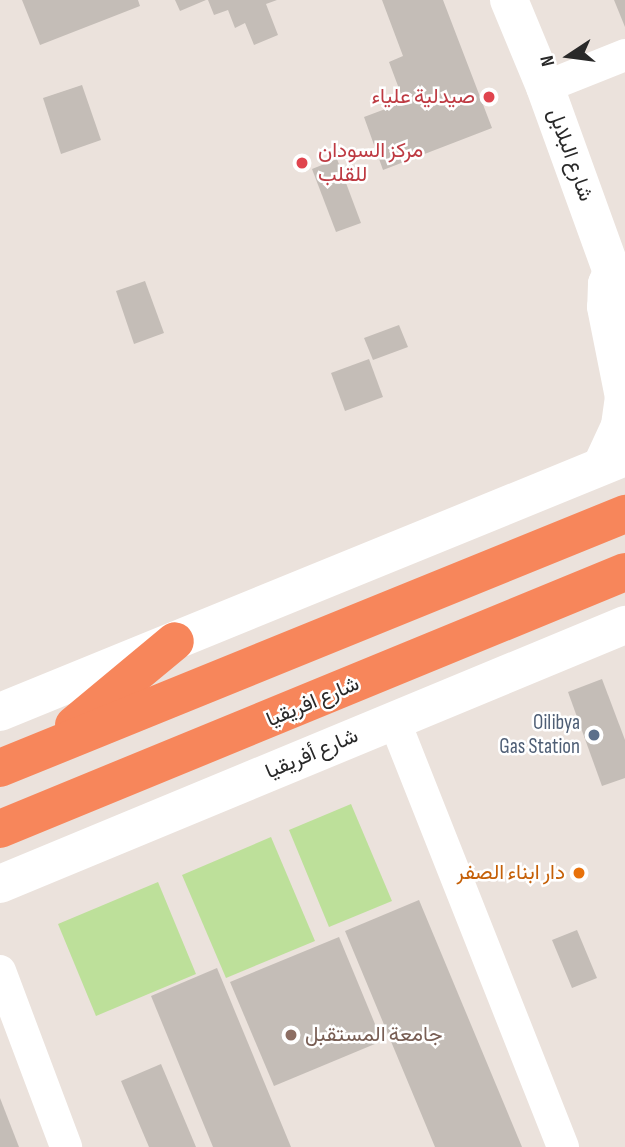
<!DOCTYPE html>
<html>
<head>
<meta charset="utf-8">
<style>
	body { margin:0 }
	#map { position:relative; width:625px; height:1147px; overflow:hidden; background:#ebe2dc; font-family:"Sofia Sans Condensed",Vazirmatn,sans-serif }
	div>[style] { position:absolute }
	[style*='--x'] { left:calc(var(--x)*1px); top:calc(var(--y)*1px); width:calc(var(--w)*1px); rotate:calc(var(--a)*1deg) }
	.green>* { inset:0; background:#bde09a }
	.building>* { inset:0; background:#c4bdb7 }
	.street>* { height:32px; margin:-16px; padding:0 16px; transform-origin:16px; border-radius:16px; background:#fff }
	.secondary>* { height:38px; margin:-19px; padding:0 19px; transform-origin:19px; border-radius:19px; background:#fff }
	.highway>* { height:38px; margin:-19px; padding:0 19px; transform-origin:19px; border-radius:19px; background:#f7865b }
	.dots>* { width:19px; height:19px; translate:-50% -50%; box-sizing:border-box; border:4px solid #fff; border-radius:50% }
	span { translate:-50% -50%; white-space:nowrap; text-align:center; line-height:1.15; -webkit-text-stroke:5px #fff; paint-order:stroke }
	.health-label { font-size:21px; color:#be3a42 }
	.right { translate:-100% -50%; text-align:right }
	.left { translate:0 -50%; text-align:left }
	.street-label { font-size:21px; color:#292929 }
	.service-label { font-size:21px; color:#4e5e75 }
	.food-label { font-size:21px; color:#c56008 }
	.education-label { font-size:21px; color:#785e54 }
	.north { position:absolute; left:534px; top:21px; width:70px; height:70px; -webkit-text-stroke:5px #fff; paint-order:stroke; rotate:257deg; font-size:19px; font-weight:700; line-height:28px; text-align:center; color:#292929 }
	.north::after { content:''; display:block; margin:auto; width:24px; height:32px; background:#292929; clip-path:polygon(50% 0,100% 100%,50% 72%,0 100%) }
</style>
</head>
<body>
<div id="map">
	<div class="green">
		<div style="clip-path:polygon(351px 804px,392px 901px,329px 927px,289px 830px)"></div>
		<div style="clip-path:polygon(271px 837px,315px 941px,226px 978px,182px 875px)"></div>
		<div style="clip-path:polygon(158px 882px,196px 974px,96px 1016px,58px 924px)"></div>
	</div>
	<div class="building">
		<div style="clip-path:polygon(22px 0,138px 0,140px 6px,40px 45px)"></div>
		<div style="clip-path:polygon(175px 0,206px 0,180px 11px)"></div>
		<div style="clip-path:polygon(208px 0,277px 0,266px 4px,278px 35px,254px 45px,245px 23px,235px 28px,228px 10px,214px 15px)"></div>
		<div style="clip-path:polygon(382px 0,443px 0,492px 128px,383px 170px,364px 117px,404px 102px,389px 62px,403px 56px)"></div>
		<div style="clip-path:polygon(614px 0,625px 0,625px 27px)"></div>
		<div style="clip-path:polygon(82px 85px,101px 140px,61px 154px,43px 98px)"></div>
		<div style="clip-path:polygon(337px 159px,361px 223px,336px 232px,312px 169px)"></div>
		<div style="clip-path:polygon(145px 281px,164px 333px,134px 344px,116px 291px)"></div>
		<div style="clip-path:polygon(399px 325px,408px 347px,373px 360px,364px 338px)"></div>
		<div style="clip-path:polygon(369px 359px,383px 397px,345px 411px,331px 373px)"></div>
		<div style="clip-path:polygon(602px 679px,625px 740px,625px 778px,602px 786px,568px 692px)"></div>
		<div style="clip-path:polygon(419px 900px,522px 1147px,435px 1147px,345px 931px)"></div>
		<div style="clip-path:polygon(577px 930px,597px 978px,572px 988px,552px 940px)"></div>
		<div style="clip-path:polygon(339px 937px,382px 1041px,274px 1086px,230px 982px)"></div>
		<div style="clip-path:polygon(217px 968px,291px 1147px,213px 1147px,151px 996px)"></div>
		<div style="clip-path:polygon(161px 1064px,196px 1147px,149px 1147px,121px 1081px)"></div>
		<div style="clip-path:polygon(0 1098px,19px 1147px,0 1147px)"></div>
	</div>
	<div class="street">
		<div style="--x:545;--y:87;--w:86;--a:-21.8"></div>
		<div style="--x:394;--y:720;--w:459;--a:68.4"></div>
		<div style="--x:0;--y:971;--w:188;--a:69.4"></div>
	</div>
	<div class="secondary">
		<div style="--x:509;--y:0;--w:94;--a:67.5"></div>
		<div style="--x:545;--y:87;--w:197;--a:70.1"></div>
		<div style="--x:612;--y:272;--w:13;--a:113"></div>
		<div style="--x:607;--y:284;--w:23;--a:92"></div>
		<div style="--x:606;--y:307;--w:92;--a:78.7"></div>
		<div style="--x:624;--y:397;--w:29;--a:98"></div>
		<div style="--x:620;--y:426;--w:43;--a:114.8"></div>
		<div style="--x:0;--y:712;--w:675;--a:-22.2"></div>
		<div style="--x:0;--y:884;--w:677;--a:-22.51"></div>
	</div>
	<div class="highway">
		<div style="--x:74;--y:725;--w:131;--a:-39.7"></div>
		<div style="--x:0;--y:768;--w:675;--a:-22.12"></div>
		<div style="--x:0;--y:829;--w:676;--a:-22.35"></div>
	</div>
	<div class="dots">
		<div style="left:489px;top:97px;background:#e0444e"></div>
		<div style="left:302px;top:163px;background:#e0444e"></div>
		<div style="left:594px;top:735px;background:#5c6f8a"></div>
		<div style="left:579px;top:873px;background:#e8710a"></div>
		<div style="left:291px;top:1035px;background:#8d6e63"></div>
	</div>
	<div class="health-label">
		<span class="right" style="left:475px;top:97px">صيدلية علياء</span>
		<span class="left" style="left:318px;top:163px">مركز السودان<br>للقلب</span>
	</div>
	<div class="street-label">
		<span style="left:570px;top:155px;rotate:70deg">شارع البلابل</span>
		<span style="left:313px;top:702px;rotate:-23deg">شارع افريقيا</span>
		<span style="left:312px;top:754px;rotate:-23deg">شارع أفريقيا</span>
	</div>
	<div class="service-label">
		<span class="right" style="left:580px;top:735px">Oilibya<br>Gas Station</span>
	</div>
	<div class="food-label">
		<span class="right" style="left:565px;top:873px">دار ابناء الصفر</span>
	</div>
	<div class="education-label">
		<span class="left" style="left:305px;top:1035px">جامعة المستقبل</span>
	</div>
	<div class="north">N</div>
</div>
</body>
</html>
